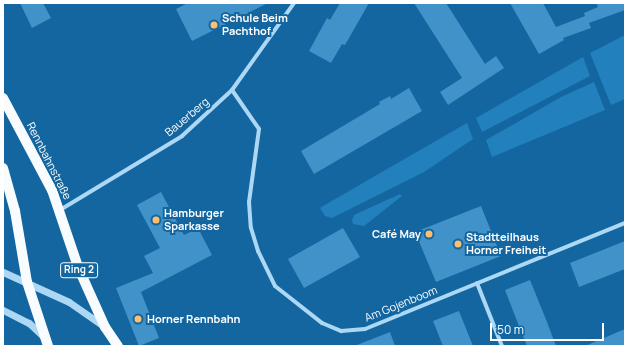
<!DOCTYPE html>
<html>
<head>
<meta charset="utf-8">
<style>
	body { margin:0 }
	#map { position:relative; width:628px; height:349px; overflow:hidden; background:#1366a0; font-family:Manrope,sans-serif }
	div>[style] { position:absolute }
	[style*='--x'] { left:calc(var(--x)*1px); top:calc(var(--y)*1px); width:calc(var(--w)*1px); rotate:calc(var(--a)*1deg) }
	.green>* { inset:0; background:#2280bd }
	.building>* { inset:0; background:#4092c8 }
	.minor>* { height:4px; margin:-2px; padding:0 2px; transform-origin:2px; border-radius:2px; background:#acd8f5 }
	.tertiary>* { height:7px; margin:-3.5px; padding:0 3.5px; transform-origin:3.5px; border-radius:3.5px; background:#acd8f5 }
	.primary>* { height:10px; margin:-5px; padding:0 5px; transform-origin:5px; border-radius:5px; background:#f9fcff }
	.dots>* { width:11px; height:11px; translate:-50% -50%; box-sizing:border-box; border:2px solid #1366a0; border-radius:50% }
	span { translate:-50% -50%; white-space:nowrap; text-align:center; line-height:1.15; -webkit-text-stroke:4px #1366a0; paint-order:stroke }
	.shield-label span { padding:1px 3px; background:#1366a0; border:1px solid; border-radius:3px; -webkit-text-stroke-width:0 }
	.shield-label { font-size:10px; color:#fff; font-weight:700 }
	.poi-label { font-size:11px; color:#fff; font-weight:700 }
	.left { translate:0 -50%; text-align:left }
	.right { translate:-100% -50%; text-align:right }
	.street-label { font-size:11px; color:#fff }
	.frame { position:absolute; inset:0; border:4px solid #fff; pointer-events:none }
	.scale { position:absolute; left:490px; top:323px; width:114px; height:18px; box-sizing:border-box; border:2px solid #fff; border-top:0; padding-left:5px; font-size:12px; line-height:14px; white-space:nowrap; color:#fff; -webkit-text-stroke:3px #1366a0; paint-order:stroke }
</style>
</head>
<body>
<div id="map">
	<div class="green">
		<div style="clip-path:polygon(625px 35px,625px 99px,611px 105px,590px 53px)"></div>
		<div style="clip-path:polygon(583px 57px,590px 76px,482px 132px,476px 118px)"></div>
		<div style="clip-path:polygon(594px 82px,605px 110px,492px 157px,486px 140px,561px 97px)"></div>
		<div style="clip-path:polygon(467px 123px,473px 139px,424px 172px,332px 218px,325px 216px,320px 208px,323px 206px)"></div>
		<div style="clip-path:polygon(400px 194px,402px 196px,364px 226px,353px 224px,352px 220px,354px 215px)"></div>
	</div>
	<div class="building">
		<div style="clip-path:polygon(20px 3px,43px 3px,51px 18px,32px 28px)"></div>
		<div style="clip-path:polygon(188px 3px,268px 3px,192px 41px,176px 9px)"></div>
		<div style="clip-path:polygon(340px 3px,369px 3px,345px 45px,342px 44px,331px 63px,309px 51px,327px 18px,330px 20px)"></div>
		<div style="clip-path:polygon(414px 3px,446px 3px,485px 64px,496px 56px,504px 68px,448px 105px,440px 92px,462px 78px)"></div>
		<div style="clip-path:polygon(510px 3px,543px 3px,556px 27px,585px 16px,584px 13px,598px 7px,596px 3px,625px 3px,625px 10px,589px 23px,591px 28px,563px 38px,564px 40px,539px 54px)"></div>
		<div style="clip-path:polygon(409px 88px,422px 111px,314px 174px,301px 151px,380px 104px,379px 102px,390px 96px,391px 99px)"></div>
		<div style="clip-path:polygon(161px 192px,184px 235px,198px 228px,212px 255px,141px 292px,159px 338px,139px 346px,116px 288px,153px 273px,144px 256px,160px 248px,137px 205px)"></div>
		<div style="clip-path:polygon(481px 206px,501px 256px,436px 282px,415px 232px)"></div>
		<div style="clip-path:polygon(343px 228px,360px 257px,304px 288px,288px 259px)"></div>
		<div style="clip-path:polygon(625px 241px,625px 269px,579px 287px,570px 263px)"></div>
		<div style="clip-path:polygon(530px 280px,547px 322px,556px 346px,527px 346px,517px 321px,505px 290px)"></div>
		<div style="clip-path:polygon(459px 311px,473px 346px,443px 346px,433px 321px)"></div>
		<div style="clip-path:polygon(625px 329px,625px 346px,585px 346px)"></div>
		<div style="clip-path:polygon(390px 332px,395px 346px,357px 346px,357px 345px)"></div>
	</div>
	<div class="minor">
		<div style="--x:232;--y:90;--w:47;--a:55.3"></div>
		<div style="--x:259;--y:129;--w:74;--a:97.8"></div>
		<div style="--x:249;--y:202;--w:26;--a:86"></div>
		<div style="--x:251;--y:228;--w:24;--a:73"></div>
		<div style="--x:258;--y:251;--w:39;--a:64"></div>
		<div style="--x:275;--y:286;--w:60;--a:38.2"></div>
		<div style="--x:322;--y:323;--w:21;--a:23"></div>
		<div style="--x:341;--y:331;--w:24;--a:-5"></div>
		<div style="--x:365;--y:329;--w:281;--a:-22.2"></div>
		<div style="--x:60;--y:210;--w:143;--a:-31.2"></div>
		<div style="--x:182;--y:136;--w:68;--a:-42.6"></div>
		<div style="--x:232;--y:90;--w:107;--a:-54.5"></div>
		<div style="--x:477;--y:283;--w:68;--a:68.4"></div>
	</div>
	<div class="tertiary">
		<div style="--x:3;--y:272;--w:72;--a:24.4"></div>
		<div style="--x:69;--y:302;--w:44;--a:34.8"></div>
		<div style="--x:3;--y:310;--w:29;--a:27"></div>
		<div style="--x:29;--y:323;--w:21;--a:43"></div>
	</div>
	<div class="primary">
		<div style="--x:3;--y:98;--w:104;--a:62"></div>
		<div style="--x:52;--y:190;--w:81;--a:71.3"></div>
		<div style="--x:78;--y:267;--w:66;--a:65.8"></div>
		<div style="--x:105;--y:327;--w:23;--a:56"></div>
		<div style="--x:3;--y:168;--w:45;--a:74.4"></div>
		<div style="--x:15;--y:211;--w:72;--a:80.4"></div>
		<div style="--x:27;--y:282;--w:67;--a:71.8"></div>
	</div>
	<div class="dots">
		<div style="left:214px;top:25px;background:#ffbf6f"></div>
		<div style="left:156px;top:220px;background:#ffbf6f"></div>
		<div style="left:429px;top:234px;background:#ffbf6f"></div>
		<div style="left:458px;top:244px;background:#ffbf6f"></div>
		<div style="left:138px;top:319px;background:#ffbf6f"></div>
	</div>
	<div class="shield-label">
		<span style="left:79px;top:270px">Ring 2</span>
	</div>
	<div class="poi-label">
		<span class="left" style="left:222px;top:25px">Schule Beim<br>Pachthof</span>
		<span class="left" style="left:164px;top:220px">Hamburger<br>Sparkasse</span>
		<span class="right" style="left:421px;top:234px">Café May</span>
		<span class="left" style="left:466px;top:244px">Stadtteilhaus<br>Horner Freiheit</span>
		<span class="left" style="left:147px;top:319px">Horner Rennbahn</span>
	</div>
	<div class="street-label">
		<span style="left:187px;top:117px;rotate:-40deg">Bauerberg</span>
		<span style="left:49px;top:161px;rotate:63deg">Rennbahnstraße</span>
		<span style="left:401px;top:304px;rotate:-22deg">Am Gojenboom</span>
	</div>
	<div class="frame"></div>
	<div class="scale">50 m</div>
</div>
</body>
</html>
